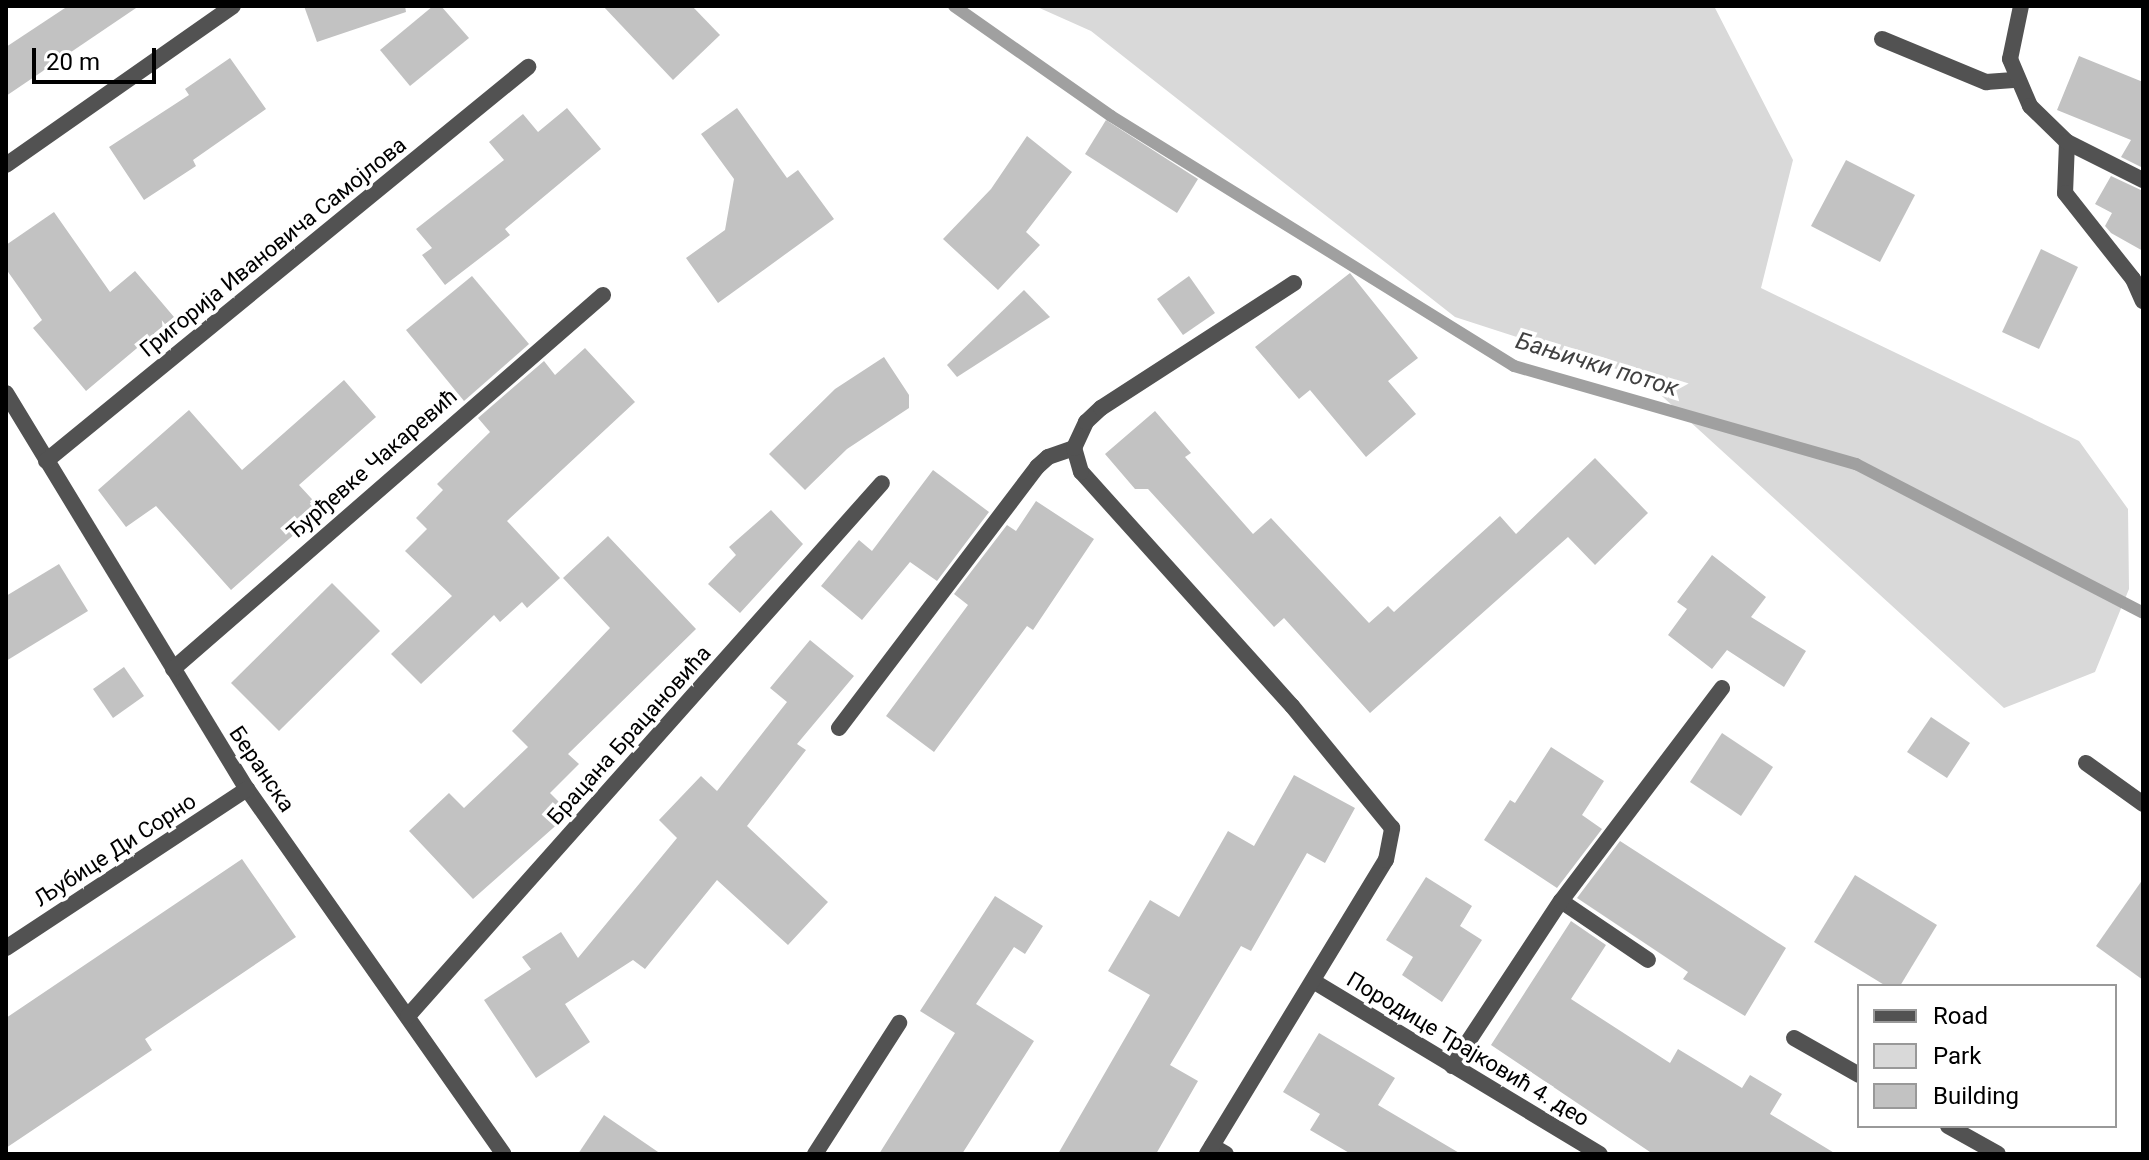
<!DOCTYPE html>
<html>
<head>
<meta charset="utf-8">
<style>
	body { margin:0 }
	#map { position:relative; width:2149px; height:1160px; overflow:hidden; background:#fff; font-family:Roboto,sans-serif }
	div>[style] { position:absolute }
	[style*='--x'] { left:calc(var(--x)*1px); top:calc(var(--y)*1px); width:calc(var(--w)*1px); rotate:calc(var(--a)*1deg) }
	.green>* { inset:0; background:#d9d9d9 }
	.stream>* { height:12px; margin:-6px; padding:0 6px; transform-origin:6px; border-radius:6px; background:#a0a0a0 }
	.building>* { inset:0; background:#c2c2c2 }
	.lane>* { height:16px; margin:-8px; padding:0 8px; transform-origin:8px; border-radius:8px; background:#525252 }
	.street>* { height:16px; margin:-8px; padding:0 8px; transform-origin:8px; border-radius:8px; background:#525252 }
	span { translate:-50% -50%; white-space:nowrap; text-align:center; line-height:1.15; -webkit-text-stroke:7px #fff; paint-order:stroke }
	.street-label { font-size:22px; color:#000 }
	.water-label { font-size:24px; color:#414141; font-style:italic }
	.frame { position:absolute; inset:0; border:8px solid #000; pointer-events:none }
	.legend { position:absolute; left:1857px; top:984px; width:260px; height:144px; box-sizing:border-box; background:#fff; border:2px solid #999; margin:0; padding:10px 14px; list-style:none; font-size:24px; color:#000 }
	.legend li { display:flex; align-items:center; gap:16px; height:40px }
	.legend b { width:40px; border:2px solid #999 }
	.scale { position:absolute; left:32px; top:48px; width:124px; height:36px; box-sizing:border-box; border:4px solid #000; border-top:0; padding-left:10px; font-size:24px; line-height:28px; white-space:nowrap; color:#000; -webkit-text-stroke:6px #fff; paint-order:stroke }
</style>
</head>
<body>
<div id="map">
	<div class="green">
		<div style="clip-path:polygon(1035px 6px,1714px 6px,1793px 160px,1761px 288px,2079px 441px,2128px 509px,2129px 589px,2095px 672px,2004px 708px,1641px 377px,1455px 317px,1091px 31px)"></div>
	</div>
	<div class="stream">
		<div style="--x:954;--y:6;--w:192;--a:35"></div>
		<div style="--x:1111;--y:116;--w:474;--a:31.8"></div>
		<div style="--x:1514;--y:366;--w:356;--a:16"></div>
		<div style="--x:1856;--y:464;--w:323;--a:27.4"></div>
	</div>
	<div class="building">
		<div style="clip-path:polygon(68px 6px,139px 6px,6px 96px,6px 47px)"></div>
		<div style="clip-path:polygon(304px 6px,405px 6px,406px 12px,317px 42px)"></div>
		<div style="clip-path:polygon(433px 6px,441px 6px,469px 38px,410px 86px,380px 50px)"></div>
		<div style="clip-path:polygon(603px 6px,692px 6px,720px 35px,673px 80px)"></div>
		<div style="clip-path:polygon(2079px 56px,2143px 82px,2143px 168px,2121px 157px,2131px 140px,2057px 110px)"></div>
		<div style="clip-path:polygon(230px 58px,266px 109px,193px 160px,196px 166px,144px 200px,109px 147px,189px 95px,185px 89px)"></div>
		<div style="clip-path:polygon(567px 108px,601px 149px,505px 229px,510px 235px,445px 285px,422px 255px,432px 248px,416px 229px,504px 160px,489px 142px,523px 114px,538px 132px)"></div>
		<div style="clip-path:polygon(737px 108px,787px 178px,798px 170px,834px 219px,718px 303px,686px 258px,725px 230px,734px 179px,701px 134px)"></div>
		<div style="clip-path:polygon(1106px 120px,1198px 179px,1177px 213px,1085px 154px)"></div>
		<div style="clip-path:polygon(1027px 136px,1072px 172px,1026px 232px,1040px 245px,998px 290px,943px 239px,991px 189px)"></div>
		<div style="clip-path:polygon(1846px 160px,1915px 195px,1880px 262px,1811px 226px)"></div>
		<div style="clip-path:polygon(2111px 176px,2143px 191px,2143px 251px,2111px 233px,2105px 226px,2112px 213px,2095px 204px)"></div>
		<div style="clip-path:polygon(54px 212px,110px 292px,135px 271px,174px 317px,86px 391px,33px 328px,42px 320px,6px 269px,6px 245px)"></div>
		<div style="clip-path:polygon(2041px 249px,2078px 267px,2039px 349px,2002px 332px)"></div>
		<div style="clip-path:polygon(1350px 273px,1418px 358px,1388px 381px,1416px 414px,1366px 457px,1310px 390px,1299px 399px,1255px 347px)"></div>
		<div style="clip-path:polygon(472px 276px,529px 344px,464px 401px,406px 330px)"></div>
		<div style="clip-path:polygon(1189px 276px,1215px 313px,1183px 335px,1157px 299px)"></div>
		<div style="clip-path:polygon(1024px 290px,1050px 317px,957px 377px,947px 365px)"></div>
		<div style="clip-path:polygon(585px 348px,635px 402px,507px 521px,560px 578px,527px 608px,522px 602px,500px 622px,494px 615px,421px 684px,391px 654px,452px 596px,405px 551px,427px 529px,416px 518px,443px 490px,437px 484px,490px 432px,478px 418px,544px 361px,555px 375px)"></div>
		<div style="clip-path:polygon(884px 357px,909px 395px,909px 408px,847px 449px,805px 490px,769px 454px,835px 389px)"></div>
		<div style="clip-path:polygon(344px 380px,376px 417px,299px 485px,322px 510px,231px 590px,156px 506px,126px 527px,98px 490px,189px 410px,242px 470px)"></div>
		<div style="clip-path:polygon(1155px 411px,1191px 453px,1185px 457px,1253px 534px,1271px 518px,1369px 623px,1388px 606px,1394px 612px,1500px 516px,1516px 534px,1595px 458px,1648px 513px,1595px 565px,1568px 537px,1370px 713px,1284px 618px,1274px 627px,1148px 489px,1135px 489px,1105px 454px)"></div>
		<div style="clip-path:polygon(933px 470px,989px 512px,937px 581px,910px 562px,862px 620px,821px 586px,859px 540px,872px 551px)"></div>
		<div style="clip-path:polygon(1036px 501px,1094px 539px,1033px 630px,1027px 626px,934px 752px,886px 716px,968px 605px,954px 594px,1007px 525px,1016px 531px)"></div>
		<div style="clip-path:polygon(771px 510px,803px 544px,740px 613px,708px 584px,736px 555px,729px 547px)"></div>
		<div style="clip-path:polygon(608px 536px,696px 629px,568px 754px,579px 764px,550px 793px,570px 813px,473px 899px,409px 831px,449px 793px,464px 808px,528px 747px,512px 731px,610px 628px,563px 578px)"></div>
		<div style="clip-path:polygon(1712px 555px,1766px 597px,1751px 617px,1806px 651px,1784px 687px,1727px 650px,1712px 669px,1668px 635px,1687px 609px,1677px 602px)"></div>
		<div style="clip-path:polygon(59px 564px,88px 611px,6px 661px,6px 596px)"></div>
		<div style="clip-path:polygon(332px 583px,380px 631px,279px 731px,231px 683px)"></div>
		<div style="clip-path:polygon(810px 640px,854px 676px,797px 744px,806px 750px,747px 826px,828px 902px,788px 945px,717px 880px,645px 969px,633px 960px,565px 1004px,590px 1042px,536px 1078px,484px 1000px,531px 969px,522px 957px,561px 932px,578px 958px,677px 838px,659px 820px,701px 776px,717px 791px,787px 702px,770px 688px)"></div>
		<div style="clip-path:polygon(124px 667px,144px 696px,113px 718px,93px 689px)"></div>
		<div style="clip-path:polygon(1931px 717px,1970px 743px,1947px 778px,1907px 752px)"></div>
		<div style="clip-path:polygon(1722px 733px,1773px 767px,1741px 816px,1690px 782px)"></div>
		<div style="clip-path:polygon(1551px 747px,1604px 781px,1582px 815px,1602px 829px,1557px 888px,1484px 840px,1510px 800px,1515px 803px)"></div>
		<div style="clip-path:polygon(1294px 775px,1355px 808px,1325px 863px,1307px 853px,1251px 951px,1241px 946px,1170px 1065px,1198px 1081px,1156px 1154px,1058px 1154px,1150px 995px,1108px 971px,1150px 900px,1179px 917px,1228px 831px,1254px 846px)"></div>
		<div style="clip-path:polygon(1620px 841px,1786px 948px,1745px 1016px,1683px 979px,1688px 972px,1577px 898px)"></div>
		<div style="clip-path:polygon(242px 859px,296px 937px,145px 1039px,152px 1050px,6px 1148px,6px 1018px)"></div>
		<div style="clip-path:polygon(1855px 875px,1937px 925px,1900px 986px,1886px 986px,1814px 942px)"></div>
		<div style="clip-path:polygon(1426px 877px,1472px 906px,1460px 926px,1482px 940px,1442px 1002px,1402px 975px,1413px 957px,1386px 940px)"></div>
		<div style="clip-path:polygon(2143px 879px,2143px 980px,2096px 946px)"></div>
		<div style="clip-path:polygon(995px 896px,1043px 926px,1025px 954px,1014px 947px,976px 1004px,1034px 1041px,962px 1154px,879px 1154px,955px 1033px,920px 1011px)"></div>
		<div style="clip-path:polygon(1571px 921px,1606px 945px,1571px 999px,1670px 1063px,1678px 1049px,1742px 1088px,1750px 1075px,1782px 1094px,1770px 1114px,1836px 1154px,1653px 1154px,1491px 1045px)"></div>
		<div style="clip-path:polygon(1319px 1033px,1395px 1078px,1378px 1105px,1461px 1154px,1351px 1154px,1310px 1130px,1320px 1114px,1283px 1092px)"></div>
		<div style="clip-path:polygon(604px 1115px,661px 1154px,578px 1154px)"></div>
	</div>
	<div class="lane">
		<div style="--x:1882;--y:39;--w:113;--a:22.5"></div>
		<div style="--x:1986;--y:82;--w:31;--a:-4"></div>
		<div style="--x:2067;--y:142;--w:51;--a:92.2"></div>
		<div style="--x:2065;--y:193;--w:110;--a:51.7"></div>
		<div style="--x:2133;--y:279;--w:24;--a:66"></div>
		<div style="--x:839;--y:728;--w:328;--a:-52.8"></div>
		<div style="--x:1037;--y:467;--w:15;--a:-42"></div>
		<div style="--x:1048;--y:457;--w:28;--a:-19"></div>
		<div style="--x:1561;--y:901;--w:105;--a:34.1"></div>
		<div style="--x:1452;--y:1066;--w:198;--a:-56.6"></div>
		<div style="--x:1561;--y:901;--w:267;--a:-52.9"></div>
	</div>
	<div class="street">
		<div style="--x:2021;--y:6;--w:54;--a:101.7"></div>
		<div style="--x:2010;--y:59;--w:51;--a:66.9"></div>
		<div style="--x:2030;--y:106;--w:52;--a:44.2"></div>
		<div style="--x:2067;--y:142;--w:85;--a:26.6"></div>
		<div style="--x:6;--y:165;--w:277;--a:-35"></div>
		<div style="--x:6;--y:393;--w:464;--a:58.7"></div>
		<div style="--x:247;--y:789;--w:446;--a:54.9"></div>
		<div style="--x:46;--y:461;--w:623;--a:-39.26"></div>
		<div style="--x:173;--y:669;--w:570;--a:-41.02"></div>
		<div style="--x:2086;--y:763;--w:70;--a:35.7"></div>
		<div style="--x:6;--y:948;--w:289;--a:-33.4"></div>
		<div style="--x:1313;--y:981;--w:335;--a:31.1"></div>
		<div style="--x:408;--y:1016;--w:713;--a:-48.35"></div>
		<div style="--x:1794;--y:1038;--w:75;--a:29.6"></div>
		<div style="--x:1948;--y:1126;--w:57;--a:29.2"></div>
		<div style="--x:1212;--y:1146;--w:16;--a:30"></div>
		<div style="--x:815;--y:1154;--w:156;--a:-57.3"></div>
		<div style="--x:1207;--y:1154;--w:344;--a:-58.7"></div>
		<div style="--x:1386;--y:860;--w:33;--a:-79"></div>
		<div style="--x:1392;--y:828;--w:158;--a:-129.3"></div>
		<div style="--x:1292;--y:706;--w:315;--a:-132"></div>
		<div style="--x:1081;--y:472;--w:25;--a:-106"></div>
		<div style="--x:1074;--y:448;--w:29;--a:-65"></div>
		<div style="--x:1086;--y:422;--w:21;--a:-43"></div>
		<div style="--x:1101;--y:408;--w:230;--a:-32.9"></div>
	</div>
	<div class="street-label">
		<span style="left:273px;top:247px;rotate:-39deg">Григорија Ивановича Самојлова</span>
		<span style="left:372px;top:464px;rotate:-41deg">Ђурђевке Чакаревић</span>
		<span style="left:629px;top:735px;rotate:-48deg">Брацана Брацановића</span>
		<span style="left:262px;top:769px;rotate:56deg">Беранска</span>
		<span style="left:115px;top:850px;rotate:-33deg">Љубице Ди Сорно</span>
		<span style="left:1468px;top:1049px;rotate:31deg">Породице Трајковић 4. део</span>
	</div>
	<div class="water-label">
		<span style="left:1597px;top:365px;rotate:17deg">Бањички поток</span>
	</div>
	<div class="frame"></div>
	<ul class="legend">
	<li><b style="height:10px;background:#525252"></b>Road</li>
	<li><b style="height:22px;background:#d9d9d9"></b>Park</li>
	<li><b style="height:22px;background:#c2c2c2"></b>Building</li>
	</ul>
	<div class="scale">20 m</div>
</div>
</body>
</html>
